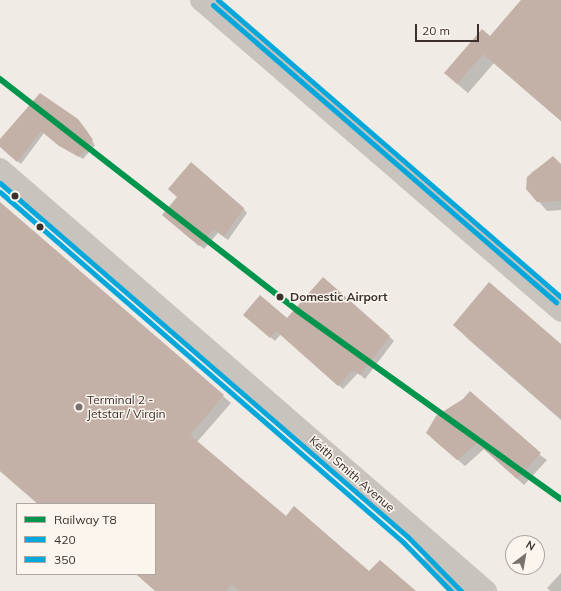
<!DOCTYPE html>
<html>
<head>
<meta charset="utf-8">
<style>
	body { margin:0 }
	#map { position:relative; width:561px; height:591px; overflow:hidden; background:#f0ebe5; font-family:Mulish,sans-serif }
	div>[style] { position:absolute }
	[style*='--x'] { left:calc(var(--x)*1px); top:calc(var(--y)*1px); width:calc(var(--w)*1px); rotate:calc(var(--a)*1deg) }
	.shadow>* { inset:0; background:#0003 }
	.building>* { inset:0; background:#c3b0a6 }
	.tertiary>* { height:22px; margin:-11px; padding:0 11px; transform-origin:11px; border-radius:11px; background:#c9c3be }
	.bus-1>* { height:5px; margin:-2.5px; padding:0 2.5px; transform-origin:2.5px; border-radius:2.5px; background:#06a8db }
	.bus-2>* { height:5px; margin:-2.5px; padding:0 2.5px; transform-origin:2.5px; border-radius:2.5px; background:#06a8db }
	.rail-1>* { height:6px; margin:-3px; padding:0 3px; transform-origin:3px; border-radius:3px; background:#00954c }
	.dots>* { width:11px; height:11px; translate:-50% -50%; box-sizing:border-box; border:2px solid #fbf5ee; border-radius:50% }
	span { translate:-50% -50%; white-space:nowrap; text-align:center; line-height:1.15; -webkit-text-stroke:3px #fbf5ee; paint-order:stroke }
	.stop-label { font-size:12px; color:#3b302b; font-weight:700 }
	.left { translate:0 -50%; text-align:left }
	.poi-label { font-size:12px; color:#3b302b }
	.street-label { font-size:12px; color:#3b302b }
	.legend { position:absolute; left:16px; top:503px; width:140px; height:72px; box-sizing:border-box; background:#fbf5ee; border:1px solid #aea6a0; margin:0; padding:5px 7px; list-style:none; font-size:12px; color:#3b302b }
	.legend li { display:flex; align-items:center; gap:8px; height:20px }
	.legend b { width:20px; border:1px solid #aea6a0 }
	.north { position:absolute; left:505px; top:535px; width:40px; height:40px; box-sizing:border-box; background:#fbf5ee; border:1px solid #aea6a0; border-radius:50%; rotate:31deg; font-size:11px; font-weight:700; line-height:16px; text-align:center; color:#3b302b }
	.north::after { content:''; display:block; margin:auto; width:14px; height:18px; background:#7a716c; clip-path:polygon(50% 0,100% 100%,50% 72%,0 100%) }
	.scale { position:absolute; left:415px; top:24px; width:64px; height:18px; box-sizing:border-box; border:2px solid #3b302b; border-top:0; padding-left:5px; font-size:12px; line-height:14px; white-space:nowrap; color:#3b302b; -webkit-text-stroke:3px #fbf5ee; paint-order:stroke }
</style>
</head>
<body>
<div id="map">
	<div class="shadow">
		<div style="clip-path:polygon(523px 0,561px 0,561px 121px,494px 63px,468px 93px,455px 82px)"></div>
		<div style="clip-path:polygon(78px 120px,95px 145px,83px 159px,44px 133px,21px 164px,0 146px,0 141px)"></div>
		<div style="clip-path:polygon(552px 158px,561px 165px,561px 210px,547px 211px,527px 188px,531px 173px)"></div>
		<div style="clip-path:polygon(178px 197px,243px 208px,247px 213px,228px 240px,218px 233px,204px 249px,167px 219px)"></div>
		<div style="clip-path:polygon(0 203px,231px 403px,197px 442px,286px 518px,370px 573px,414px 591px,156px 591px,136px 574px,155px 574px,155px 504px,38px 504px,0 471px)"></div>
		<div style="clip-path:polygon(249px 319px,287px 320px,390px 337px,394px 341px,365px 379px,358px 373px,343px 389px,281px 334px,275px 341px)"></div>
		<div style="clip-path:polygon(454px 325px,561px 345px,561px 420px,469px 340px)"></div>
		<div style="clip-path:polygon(464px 400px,547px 460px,524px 485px,484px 449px,465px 466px,434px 440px)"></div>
		<div style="clip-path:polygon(561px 573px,561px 591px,550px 591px,547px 588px)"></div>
	</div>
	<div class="building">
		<div style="clip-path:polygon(521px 0,561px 0,561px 121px,483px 54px,457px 84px,444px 73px,482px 29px,490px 36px)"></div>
		<div style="clip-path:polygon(40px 93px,78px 119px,87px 131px,93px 140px,79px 157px,59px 146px,41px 131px,17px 162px,0 147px,0 139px)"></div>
		<div style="clip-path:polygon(553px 156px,561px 164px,561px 201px,537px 202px,526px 189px,527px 177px)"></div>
		<div style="clip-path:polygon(191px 162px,244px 208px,224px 236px,214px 229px,199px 246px,162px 215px,177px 197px,168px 189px)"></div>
		<div style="clip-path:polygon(0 202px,224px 395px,190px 435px,286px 516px,294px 506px,369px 571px,380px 560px,416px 591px,240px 591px,232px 584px,225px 591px,155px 591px,136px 574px,155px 574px,155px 504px,38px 504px,0 471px)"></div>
		<div style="clip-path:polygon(323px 277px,390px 336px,360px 375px,353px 370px,338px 386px,276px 331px,270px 338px,243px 315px,260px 295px,287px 318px)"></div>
		<div style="clip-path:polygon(489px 282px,561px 344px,561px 419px,453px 325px)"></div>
		<div style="clip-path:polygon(470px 391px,541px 453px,517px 479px,477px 443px,457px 460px,426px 433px,436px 416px,463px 399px)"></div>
	</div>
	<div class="tertiary">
		<div style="--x:201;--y:0;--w:476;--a:40.8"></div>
		<div style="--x:0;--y:169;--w:644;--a:40.97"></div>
		<div style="--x:435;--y:562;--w:39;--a:48"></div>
	</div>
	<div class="bus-1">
		<div style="--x:218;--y:0;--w:454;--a:40.9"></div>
		<div style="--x:0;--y:183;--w:540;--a:40.95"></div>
		<div style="--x:408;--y:537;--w:76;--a:45.5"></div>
	</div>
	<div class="bus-2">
		<div style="--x:213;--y:5;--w:454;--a:40.9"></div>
		<div style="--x:0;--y:192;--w:534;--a:40.97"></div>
		<div style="--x:403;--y:542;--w:69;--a:45.6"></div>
	</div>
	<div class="rail-1">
		<div style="--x:0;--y:79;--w:378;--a:37.9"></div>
		<div style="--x:298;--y:311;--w:323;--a:35.6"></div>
	</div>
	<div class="dots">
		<div style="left:15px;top:196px;background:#3b302b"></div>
		<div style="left:40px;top:227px;background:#3b302b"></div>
		<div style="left:280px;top:297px;background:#3b302b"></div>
		<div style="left:79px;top:407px;background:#7a716c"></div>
	</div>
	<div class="stop-label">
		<span class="left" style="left:290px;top:297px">Domestic Airport</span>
	</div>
	<div class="poi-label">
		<span class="left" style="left:87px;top:407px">Terminal 2 -<br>Jetstar / Virgin</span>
	</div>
	<div class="street-label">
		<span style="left:352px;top:474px;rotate:41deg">Keith Smith Avenue</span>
	</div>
	<ul class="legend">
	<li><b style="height:5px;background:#00954c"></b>Railway T8</li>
	<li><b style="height:5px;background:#06a8db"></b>420</li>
	<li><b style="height:5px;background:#06a8db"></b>350</li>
	</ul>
	<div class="north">N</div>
	<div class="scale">20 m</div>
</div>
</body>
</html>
